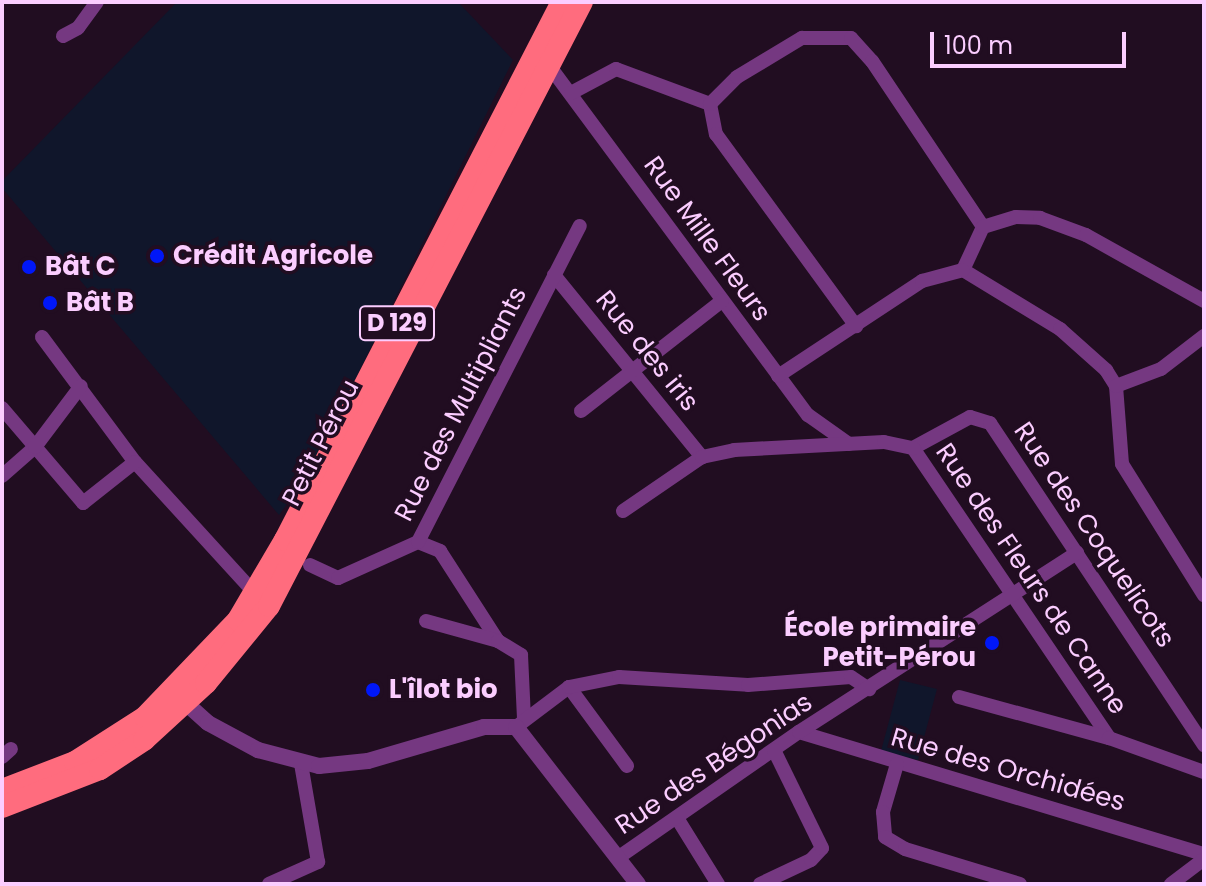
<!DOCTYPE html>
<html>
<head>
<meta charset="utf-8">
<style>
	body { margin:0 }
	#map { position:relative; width:1206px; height:886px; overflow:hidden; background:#210d21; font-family:Poppins,sans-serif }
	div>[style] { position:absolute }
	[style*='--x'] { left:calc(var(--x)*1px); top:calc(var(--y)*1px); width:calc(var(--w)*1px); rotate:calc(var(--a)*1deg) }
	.green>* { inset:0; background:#10162b }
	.minor>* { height:14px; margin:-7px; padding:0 7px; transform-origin:7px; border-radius:7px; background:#753881 }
	.tertiary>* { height:16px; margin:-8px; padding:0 8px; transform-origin:8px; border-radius:8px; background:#753881 }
	.trunk>* { height:22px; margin:-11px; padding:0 11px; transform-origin:11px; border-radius:11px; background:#ff6c7e }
	.dots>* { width:22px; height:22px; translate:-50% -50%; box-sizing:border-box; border:4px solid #210d21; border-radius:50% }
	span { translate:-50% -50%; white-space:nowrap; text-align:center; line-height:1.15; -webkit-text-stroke:7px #210d21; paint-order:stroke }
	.shield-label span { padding:2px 6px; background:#210d21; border:2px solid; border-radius:6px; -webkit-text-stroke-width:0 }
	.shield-label { font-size:24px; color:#fbcdff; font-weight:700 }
	.street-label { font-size:26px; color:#fbcdff }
	.poi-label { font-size:26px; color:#fbcdff; font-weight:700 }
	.left { translate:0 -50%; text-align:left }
	.right { translate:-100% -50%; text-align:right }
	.frame { position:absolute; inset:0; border:4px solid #fbcdff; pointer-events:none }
	.scale { position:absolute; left:930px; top:32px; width:196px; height:36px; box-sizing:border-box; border:4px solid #fbcdff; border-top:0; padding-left:10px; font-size:24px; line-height:28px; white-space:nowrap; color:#fbcdff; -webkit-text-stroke:6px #210d21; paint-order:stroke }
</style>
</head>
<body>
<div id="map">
	<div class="green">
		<div style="clip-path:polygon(177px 2px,458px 2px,513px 60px,306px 479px,279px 515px,2px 188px,2px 181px)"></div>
		<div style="clip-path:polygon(900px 680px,937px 689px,918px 760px,881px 751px)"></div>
	</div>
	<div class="minor">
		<div style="--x:63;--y:36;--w:17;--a:-28"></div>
		<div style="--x:78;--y:28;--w:32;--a:-54"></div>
		<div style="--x:545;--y:60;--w:442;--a:53.5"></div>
		<div style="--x:808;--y:415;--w:50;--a:35.3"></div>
		<div style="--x:571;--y:93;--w:51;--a:-28.1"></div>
		<div style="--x:616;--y:69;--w:100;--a:20.4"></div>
		<div style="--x:710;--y:104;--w:31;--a:79"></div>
		<div style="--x:716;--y:134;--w:238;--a:53.9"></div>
		<div style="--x:710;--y:104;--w:38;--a:-45"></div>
		<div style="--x:737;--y:77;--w:76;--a:-31"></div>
		<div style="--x:802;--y:38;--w:49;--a:0"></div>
		<div style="--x:851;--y:38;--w:31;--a:48"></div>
		<div style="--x:872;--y:61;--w:200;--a:56.2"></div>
		<div style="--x:963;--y:270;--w:114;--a:31.3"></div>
		<div style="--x:1060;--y:329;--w:62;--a:41.7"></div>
		<div style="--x:1106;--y:370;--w:19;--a:58"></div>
		<div style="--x:1116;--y:386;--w:78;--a:85.6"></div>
		<div style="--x:1122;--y:464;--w:155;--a:58"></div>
		<div style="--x:963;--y:270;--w:47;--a:-65.1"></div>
		<div style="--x:983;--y:227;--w:34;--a:-17"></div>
		<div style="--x:1016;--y:217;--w:24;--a:2"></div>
		<div style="--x:1040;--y:218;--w:49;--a:20.3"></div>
		<div style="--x:1086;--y:235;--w:135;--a:29.2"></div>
		<div style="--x:554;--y:275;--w:235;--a:50.9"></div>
		<div style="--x:42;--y:337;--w:156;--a:53.4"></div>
		<div style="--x:135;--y:462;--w:184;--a:47.6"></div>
		<div style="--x:778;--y:376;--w:173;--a:-33.4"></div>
		<div style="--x:922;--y:281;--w:42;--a:-15"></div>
		<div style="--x:1116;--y:386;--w:48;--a:-20.7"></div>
		<div style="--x:1161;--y:369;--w:54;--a:-37.5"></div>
		<div style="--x:2;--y:408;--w:125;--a:49.5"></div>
		<div style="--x:83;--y:503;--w:66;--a:-38.3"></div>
		<div style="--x:581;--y:411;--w:179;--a:-38"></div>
		<div style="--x:913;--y:448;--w:65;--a:-28.5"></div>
		<div style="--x:970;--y:417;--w:21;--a:17"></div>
		<div style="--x:990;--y:423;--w:387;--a:56.4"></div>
		<div style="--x:913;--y:448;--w:350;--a:55.9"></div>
		<div style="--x:2;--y:476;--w:44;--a:-41.3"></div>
		<div style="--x:35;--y:447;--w:76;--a:-53"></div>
		<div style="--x:623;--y:511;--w:96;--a:-34.4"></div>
		<div style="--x:702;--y:457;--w:33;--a:-12"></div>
		<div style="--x:734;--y:450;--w:150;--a:-3.1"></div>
		<div style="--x:884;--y:442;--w:30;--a:12"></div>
		<div style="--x:418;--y:542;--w:24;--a:22"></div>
		<div style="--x:440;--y:551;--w:107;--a:57.2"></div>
		<div style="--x:310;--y:565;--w:31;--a:25"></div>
		<div style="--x:338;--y:578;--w:88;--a:-24.2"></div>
		<div style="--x:418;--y:542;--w:355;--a:-62.9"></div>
		<div style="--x:426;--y:621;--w:75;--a:15.5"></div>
		<div style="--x:498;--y:641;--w:27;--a:31"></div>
		<div style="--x:521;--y:655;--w:64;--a:87.3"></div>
		<div style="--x:569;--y:687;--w:98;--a:53.7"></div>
		<div style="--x:959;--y:697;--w:156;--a:15.3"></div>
		<div style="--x:1109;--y:738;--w:101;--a:19.7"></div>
		<div style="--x:516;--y:727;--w:66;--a:-37"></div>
		<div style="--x:569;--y:687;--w:51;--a:-11.3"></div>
		<div style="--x:619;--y:677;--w:129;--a:3.5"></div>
		<div style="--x:748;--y:685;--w:103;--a:-4.4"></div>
		<div style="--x:851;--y:677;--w:22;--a:34"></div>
		<div style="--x:799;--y:732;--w:423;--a:16.8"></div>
		<div style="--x:2;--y:757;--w:12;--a:-42"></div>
		<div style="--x:897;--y:764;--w:50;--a:106.3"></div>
		<div style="--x:883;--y:812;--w:25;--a:85"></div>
		<div style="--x:885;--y:837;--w:23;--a:31"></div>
		<div style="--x:905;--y:849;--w:120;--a:16.9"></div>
		<div style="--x:677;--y:818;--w:78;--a:58.2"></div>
		<div style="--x:619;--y:857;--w:219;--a:-34.8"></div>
		<div style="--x:799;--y:732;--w:331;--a:-32.8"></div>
		<div style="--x:269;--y:884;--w:54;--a:-24.2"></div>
		<div style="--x:318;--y:862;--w:99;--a:-99.8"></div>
		<div style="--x:760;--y:884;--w:56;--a:-25.2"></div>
		<div style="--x:811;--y:860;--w:16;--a:-47"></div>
		<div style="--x:822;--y:848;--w:109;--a:-116.1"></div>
		<div style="--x:1171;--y:884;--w:41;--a:-37.1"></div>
	</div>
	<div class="tertiary">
		<div style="--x:178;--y:696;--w:40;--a:42"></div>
		<div style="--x:208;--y:723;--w:57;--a:28.4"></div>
		<div style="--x:258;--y:750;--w:63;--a:14.7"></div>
		<div style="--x:319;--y:766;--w:49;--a:-5.8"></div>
		<div style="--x:368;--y:761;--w:121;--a:-16.3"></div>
		<div style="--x:484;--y:727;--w:32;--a:0"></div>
		<div style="--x:516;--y:727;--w:199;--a:52.2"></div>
	</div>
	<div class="trunk">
		<div style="--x:2;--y:790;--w:78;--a:-21"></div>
		<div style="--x:75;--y:762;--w:83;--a:-32.7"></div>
		<div style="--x:145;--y:717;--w:134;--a:-46.2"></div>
		<div style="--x:238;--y:620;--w:93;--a:-59.6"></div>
		<div style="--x:285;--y:540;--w:605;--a:-62.76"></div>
		<div style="--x:2;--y:807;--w:105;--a:-21.2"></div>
		<div style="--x:100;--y:769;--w:53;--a:-33.4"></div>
		<div style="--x:144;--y:740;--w:84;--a:-42.6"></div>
		<div style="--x:206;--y:683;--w:99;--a:-50.7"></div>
		<div style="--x:269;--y:606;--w:680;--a:-62.61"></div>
	</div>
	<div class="dots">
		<div style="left:157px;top:256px;background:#0017f8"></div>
		<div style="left:29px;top:267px;background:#0017f8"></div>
		<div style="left:50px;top:303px;background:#0017f8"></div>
		<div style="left:992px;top:643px;background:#0017f8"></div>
		<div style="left:373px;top:690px;background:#0017f8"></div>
	</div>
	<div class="shield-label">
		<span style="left:397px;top:323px">D 129</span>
	</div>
	<div class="street-label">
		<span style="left:707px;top:239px;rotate:54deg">Rue Mille Fleurs</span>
		<span style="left:647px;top:351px;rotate:51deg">Rue des iris</span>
		<span style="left:461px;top:404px;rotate:-63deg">Rue des Multipliants</span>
		<span style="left:321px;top:443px;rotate:-63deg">Petit Pérou</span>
		<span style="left:1094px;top:535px;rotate:56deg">Rue des Coquelicots</span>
		<span style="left:1031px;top:579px;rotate:56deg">Rue des Fleurs de Canne</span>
		<span style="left:714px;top:764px;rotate:-34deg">Rue des Bégonias</span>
		<span style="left:1008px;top:770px;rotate:16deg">Rue des Orchidées</span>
	</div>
	<div class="poi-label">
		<span class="left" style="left:173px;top:256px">Crédit Agricole</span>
		<span class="left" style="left:45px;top:267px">Bât C</span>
		<span class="left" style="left:66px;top:303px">Bât B</span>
		<span class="right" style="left:976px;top:643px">École primaire<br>Petit-Pérou</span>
		<span class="left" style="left:389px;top:690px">L'îlot bio</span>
	</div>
	<div class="frame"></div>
	<div class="scale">100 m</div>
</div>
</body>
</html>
